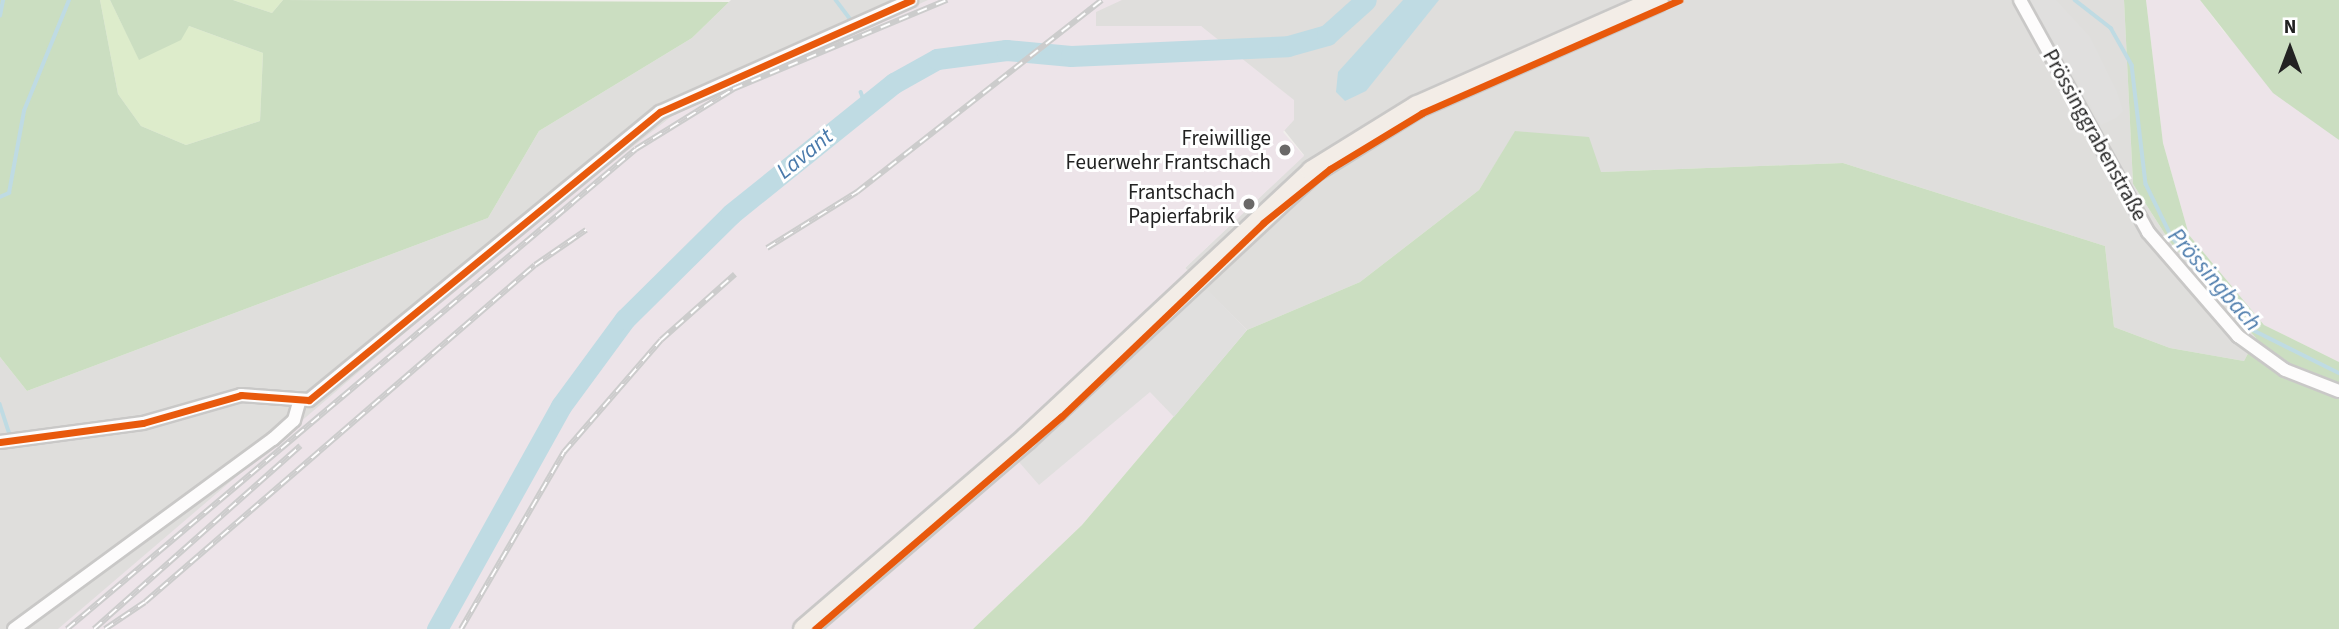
<!DOCTYPE html>
<html>
<head>
<meta charset="utf-8">
<style>
	body { margin:0 }
	#map { position:relative; width:2339px; height:629px; overflow:hidden; background:#f0eeeb; font-family:"Source Sans 3",sans-serif }
	div>[style] { position:absolute }
	[style*='--x'] { left:calc(var(--x)*1px); top:calc(var(--y)*1px); width:calc(var(--w)*1px); rotate:calc(var(--a)*1deg) }
	.residential>* { inset:0; background:#dfdedc }
	.industrial>* { inset:0; background:#ede4e9 }
	.grass>* { inset:0; background:#ddeccb }
	.forest>* { inset:0; background:#cbdec1 }
	.parking>* { inset:0; background:#e0dfde }
	.water>* { inset:0; background:#bfdbe3 }
	.stream>* { height:3.5px; margin:-1.75px; padding:0 1.75px; transform-origin:1.75px; border-radius:1.75px; background:#bfdbe3 }
	.river>* { height:21px; margin:-10.5px; padding:0 10.5px; transform-origin:10.5px; border-radius:10.5px; background:#bfdbe3 }
	.roads { filter:drop-shadow(2px 0 #c9c8c7) drop-shadow(-2px 0 #c9c8c7) drop-shadow(0 2px #c9c8c7) drop-shadow(0 -2px #c9c8c7) }
	.street>* { height:12px; margin:-6px; padding:0 6px; transform-origin:6px; border-radius:6px; background:#fdfcfc }
	.primary>* { height:21px; margin:-10.5px; padding:0 10.5px; transform-origin:10.5px; border-radius:10.5px; background:#f3ede7 }
	.rail>* { height:6px; margin-top:-3px; transform-origin:0; background:repeating-linear-gradient(90deg,#fff 0 10px,#ccc 0 20px); box-sizing:border-box; border-block:2px solid #ccc }
	.cycleway>* { height:7px; margin:-3.5px; padding:0 3.5px; transform-origin:3.5px; border-radius:3.5px; background:#e8590c }
	.dots>* { width:19px; height:19px; translate:-50% -50%; box-sizing:border-box; border:4px solid #fff; border-radius:50% }
	span { translate:-50% -50%; white-space:nowrap; text-align:center; line-height:1.15; -webkit-text-stroke:6px #fff; paint-order:stroke }
	.street-label { font-size:21px; color:#222 }
	.poi-label { font-size:21px; color:#222 }
	.right { translate:-100% -50%; text-align:right }
	.water-label { font-size:23px; color:#4a7aab; font-style:italic }
	.north { position:absolute; left:2255px; top:14px; width:70px; height:70px; -webkit-text-stroke:5px #fff; paint-order:stroke; rotate:0deg; font-size:19px; font-weight:700; line-height:28px; text-align:center; color:#222 }
	.north::after { content:''; display:block; margin:auto; width:24px; height:32px; background:#222; clip-path:polygon(50% 0,100% 100%,50% 72%,0 100%) }
</style>
</head>
<body>
<div id="map">
	<div class="residential">
		<div style="clip-path:polygon(731px 0,2124px 0,2133px 184px,2170px 242px,2256px 338px,2244px 361px,2170px 348px,2114px 327px,2105px 246px,1843px 163px,1600px 172px,1516px 131px,1479px 190px,1360px 282px,1247px 330px,1185px 268px,1304px 155px,1201px 26px,1096px 26px,79px 629px,0 629px,0 357px,27px 391px,488px 218px,539px 131px,692px 38px)"></div>
	</div>
	<div class="industrial">
		<div style="clip-path:polygon(928px 0,1122px 0,1096px 12px,1096px 26px,1201px 26px,1294px 100px,1294px 120px,1283px 132px,1304px 156px,1185px 268px,1247px 330px,1082px 525px,973px 629px,58px 629px,519px 235px,672px 116px)"></div>
		<div style="clip-path:polygon(2146px 0,2200px 0,2224px 32px,2339px 140px,2339px 362px,2264px 325px,2189px 235px,2163px 143px)"></div>
	</div>
	<div class="grass">
		<div style="clip-path:polygon(100px 0,110px 0,139px 59px,189px 26px,263px 53px,260px 121px,186px 145px,141px 126px,118px 94px)"></div>
		<div style="clip-path:polygon(233px 0,283px 0,272px 13px)"></div>
	</div>
	<div class="forest">
		<div style="clip-path:polygon(0 0,100px 0,118px 94px,141px 126px,186px 145px,260px 121px,263px 53px,189px 26px,181px 40px,139px 60px,110px 0,233px 0,272px 13px,283px 0,729px 2px,692px 38px,539px 131px,488px 218px,27px 391px,0 357px)"></div>
		<div style="clip-path:polygon(2124px 0,2146px 0,2163px 143px,2189px 235px,2264px 325px,2339px 362px,2339px 629px,973px 629px,1082px 525px,1247px 330px,1360px 282px,1479px 190px,1515px 131px,1589px 137px,1601px 172px,1843px 163px,2105px 246px,2114px 327px,2170px 348px,2244px 361px,2256px 338px,2170px 242px,2133px 184px)"></div>
		<div style="clip-path:polygon(2200px 0,2339px 0,2339px 140px,2273px 93px)"></div>
	</div>
	<div class="parking">
		<div style="clip-path:polygon(2030px 0,2056px 0,2090px 37px,2117px 92px,2123px 111px,2116px 118px,2101px 125px)"></div>
		<div style="clip-path:polygon(1203px 285px,1247px 330px,1174px 417px,1150px 392px,1039px 485px,1019px 462px)"></div>
	</div>
	<div class="water">
		<div style="clip-path:polygon(1403px 0,1439px 0,1366px 91px,1345px 101px,1336px 92px,1338px 72px)"></div>
	</div>
	<div class="stream">
		<div style="--x:836;--y:0;--w:26;--a:53"></div>
		<div style="--x:2075;--y:0;--w:46;--a:37.9"></div>
		<div style="--x:2111;--y:28;--w:43;--a:60.4"></div>
		<div style="--x:2132;--y:65;--w:120;--a:83.3"></div>
		<div style="--x:2146;--y:184;--w:59;--a:63.9"></div>
		<div style="--x:2172;--y:237;--w:121;--a:49.3"></div>
		<div style="--x:2251;--y:329;--w:98;--a:26.6"></div>
		<div style="--x:0;--y:16;--w:16;--a:-79"></div>
		<div style="--x:861;--y:92;--w:14;--a:69"></div>
		<div style="--x:0;--y:197;--w:10;--a:-24"></div>
		<div style="--x:9;--y:193;--w:83;--a:-79.6"></div>
		<div style="--x:24;--y:111;--w:120;--a:-67.9"></div>
		<div style="--x:0;--y:404;--w:32;--a:72"></div>
	</div>
	<div class="river">
		<div style="--x:437;--y:629;--w:255;--a:-60.9"></div>
		<div style="--x:561;--y:406;--w:108;--a:-53.7"></div>
		<div style="--x:625;--y:319;--w:149;--a:-44.7"></div>
		<div style="--x:731;--y:214;--w:209;--a:-38.8"></div>
		<div style="--x:894;--y:83;--w:49;--a:-29.2"></div>
		<div style="--x:937;--y:59;--w:70;--a:-7.4"></div>
		<div style="--x:1006;--y:50;--w:65;--a:5.3"></div>
		<div style="--x:1071;--y:56;--w:217;--a:-2.6"></div>
		<div style="--x:1288;--y:46;--w:41;--a:-15.8"></div>
		<div style="--x:1327;--y:35;--w:52;--a:-41.9"></div>
	</div>
	<div class="roads">
		<div class="street">
			<div style="--x:2020;--y:0;--w:265;--a:61.1"></div>
			<div style="--x:2148;--y:232;--w:138;--a:49.1"></div>
			<div style="--x:2238;--y:336;--w:58;--a:35.9"></div>
			<div style="--x:2285;--y:370;--w:58;--a:21.3"></div>
			<div style="--x:0;--y:442;--w:144;--a:-7.6"></div>
			<div style="--x:143;--y:423;--w:102;--a:-15.9"></div>
			<div style="--x:241;--y:395;--w:68;--a:4.2"></div>
			<div style="--x:309;--y:400;--w:454;--a:-39.4"></div>
			<div style="--x:660;--y:112;--w:275;--a:-24"></div>
			<div style="--x:14;--y:629;--w:321;--a:-36.3"></div>
			<div style="--x:273;--y:439;--w:28;--a:-42"></div>
			<div style="--x:294;--y:420;--w:19;--a:-74"></div>
		</div>
		<div class="primary">
			<div style="--x:804;--y:629;--w:293;--a:-40.7"></div>
			<div style="--x:1026;--y:438;--w:391;--a:-43"></div>
			<div style="--x:1312;--y:171;--w:123;--a:-31.8"></div>
			<div style="--x:1417;--y:106;--w:262;--a:-23.8"></div>
		</div>
	</div>
	<div class="rail">
		<div style="--x:767;--y:248;--w:106;--a:-31.9"></div>
		<div style="--x:857;--y:192;--w:311;--a:-38.1"></div>
		<div style="--x:67;--y:629;--w:744;--a:-40.15"></div>
		<div style="--x:636;--y:149;--w:114;--a:-31.7"></div>
		<div style="--x:733;--y:89;--w:232;--a:-22.6"></div>
		<div style="--x:94;--y:629;--w:276;--a:-41.6"></div>
		<div style="--x:105;--y:629;--w:48;--a:-34"></div>
		<div style="--x:145;--y:602;--w:515;--a:-40.83"></div>
		<div style="--x:535;--y:265;--w:62;--a:-34.5"></div>
		<div style="--x:461;--y:629;--w:205;--a:-59.8"></div>
		<div style="--x:564;--y:452;--w:148;--a:-49.1"></div>
		<div style="--x:661;--y:340;--w:99;--a:-41.7"></div>
	</div>
	<div class="cycleway">
		<div style="--x:0;--y:442;--w:144;--a:-7.6"></div>
		<div style="--x:143;--y:423;--w:102;--a:-15.9"></div>
		<div style="--x:241;--y:395;--w:68;--a:4.2"></div>
		<div style="--x:309;--y:400;--w:454;--a:-39.4"></div>
		<div style="--x:660;--y:112;--w:275;--a:-24"></div>
		<div style="--x:815;--y:629;--w:325;--a:-40.8"></div>
		<div style="--x:1061;--y:417;--w:280;--a:-43.8"></div>
		<div style="--x:1263;--y:223;--w:86;--a:-38.9"></div>
		<div style="--x:1330;--y:169;--w:108;--a:-31.3"></div>
		<div style="--x:1422;--y:113;--w:281;--a:-23.7"></div>
	</div>
	<div class="dots">
		<div style="left:1285px;top:150px;background:#6a6968"></div>
		<div style="left:1249px;top:204px;background:#6a6968"></div>
	</div>
	<div class="street-label">
		<span style="left:2095px;top:135px;rotate:61deg">Prössinggrabenstraße</span>
	</div>
	<div class="poi-label">
		<span class="right" style="left:1271px;top:150px">Freiwillige<br>Feuerwehr Frantschach</span>
		<span class="right" style="left:1235px;top:204px">Frantschach<br>Papierfabrik</span>
	</div>
	<div class="water-label">
		<span style="left:805px;top:154px;rotate:-39deg">Lavant</span>
		<span style="left:2214px;top:280px;rotate:49deg">Prössingbach</span>
	</div>
	<div class="north">N</div>
</div>
</body>
</html>
